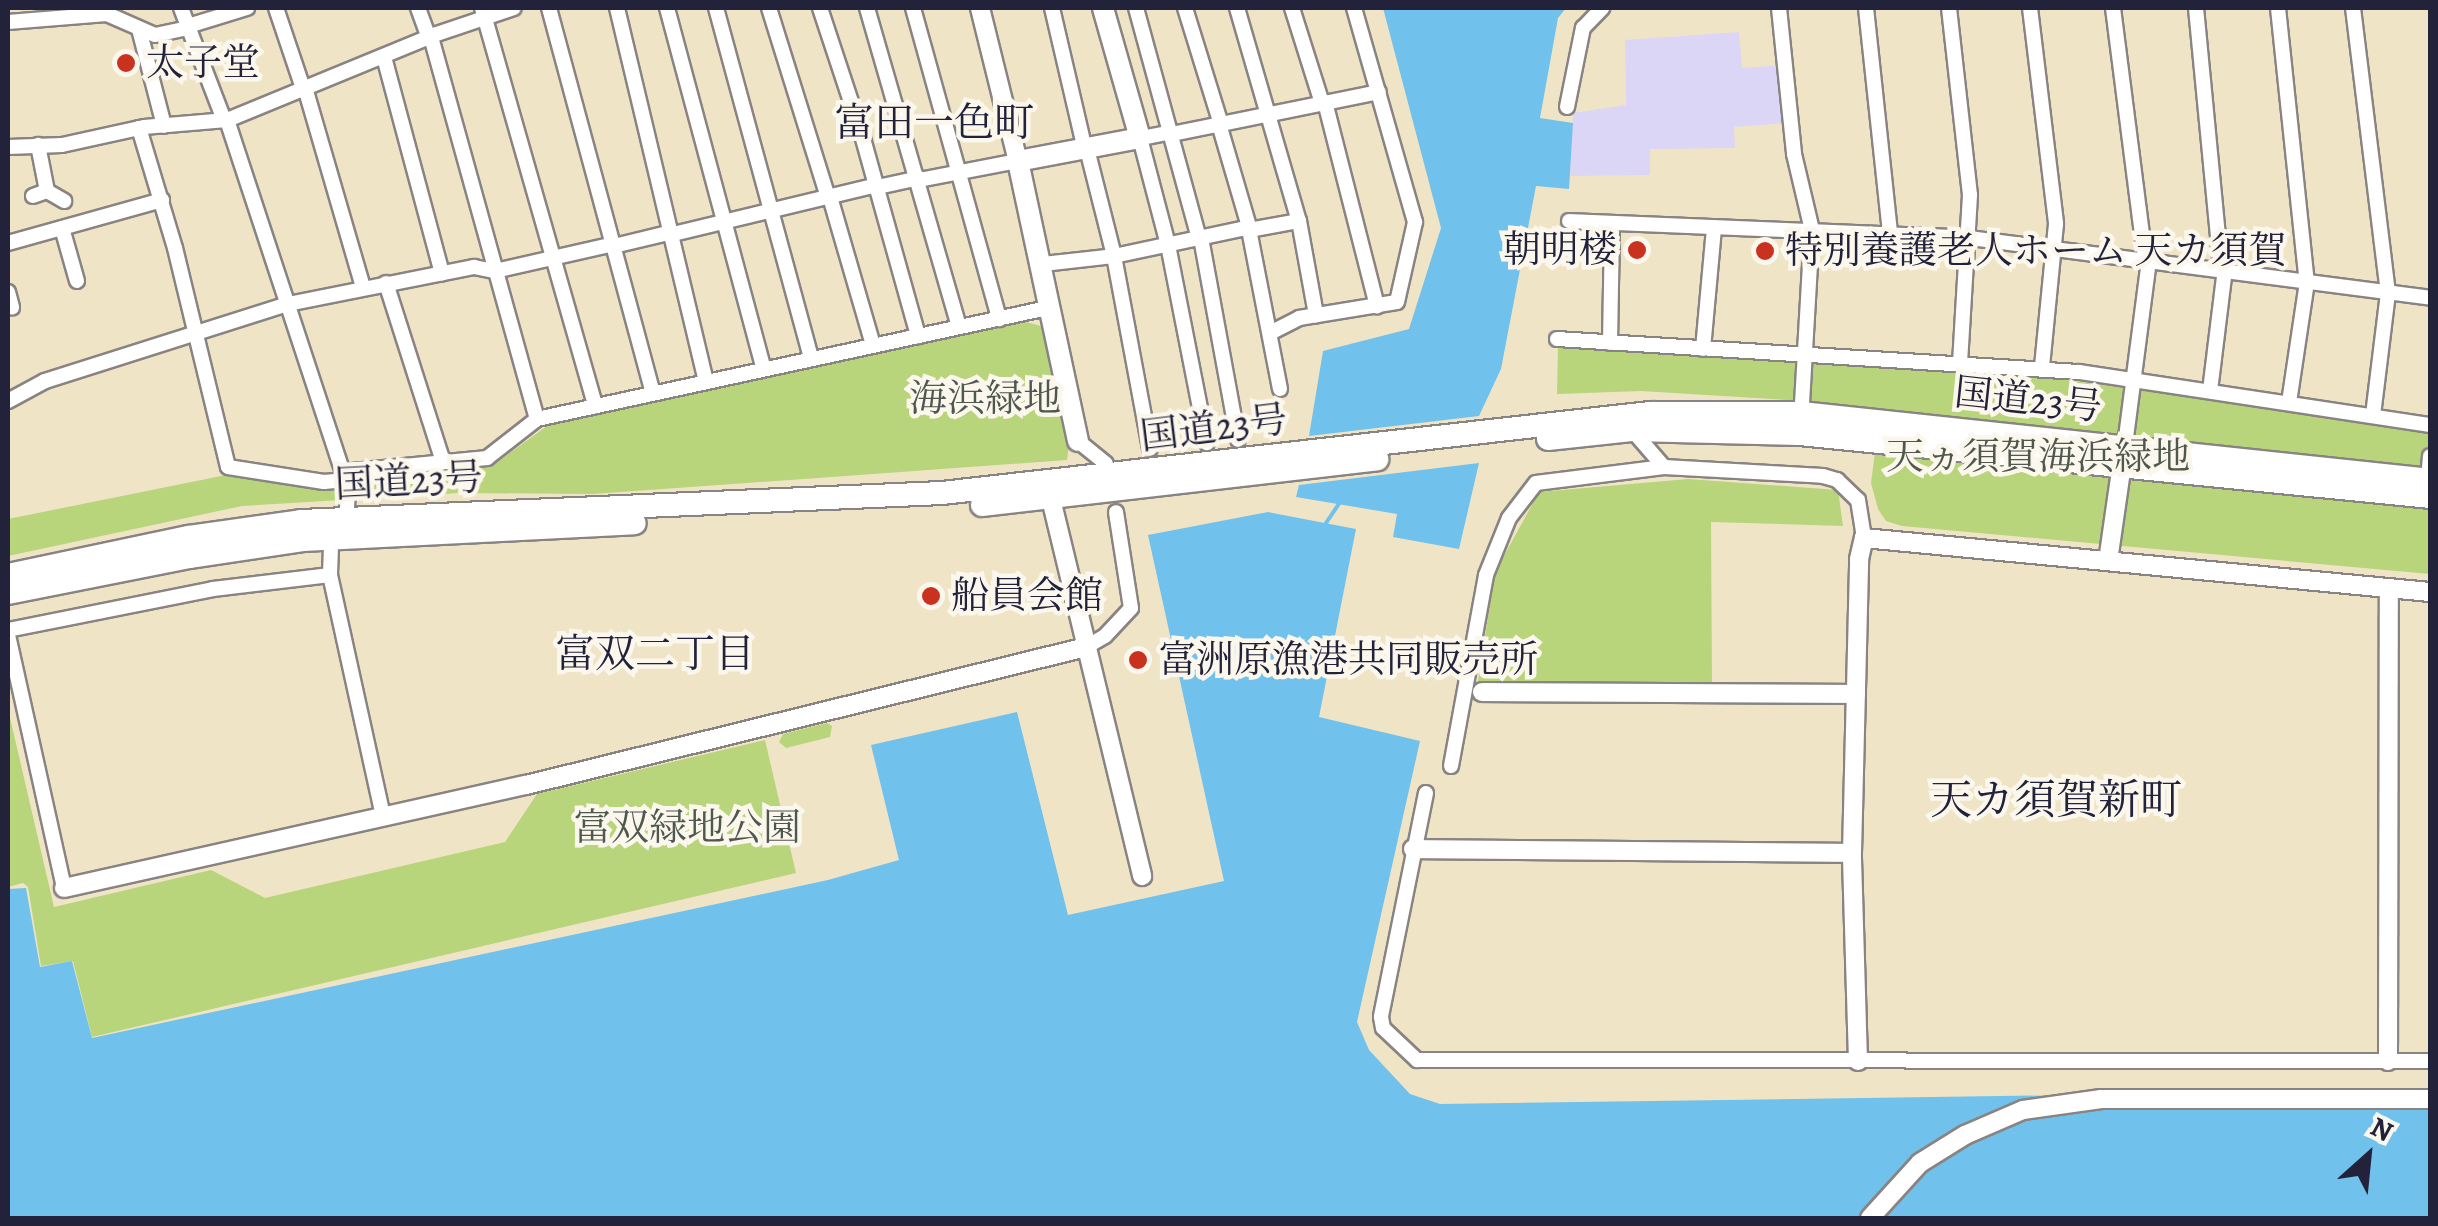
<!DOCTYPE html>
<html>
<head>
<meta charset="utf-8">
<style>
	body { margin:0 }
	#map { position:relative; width:2438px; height:1226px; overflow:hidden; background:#f0e4c7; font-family:Alegreya,"Noto Serif JP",serif }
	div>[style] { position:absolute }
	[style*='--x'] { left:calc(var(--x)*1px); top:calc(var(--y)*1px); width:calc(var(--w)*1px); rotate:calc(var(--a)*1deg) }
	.built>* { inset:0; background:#dcd6f6 }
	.green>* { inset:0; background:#b8d57b }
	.water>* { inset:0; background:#70c1ec }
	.stream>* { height:4px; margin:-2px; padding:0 2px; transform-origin:2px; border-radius:2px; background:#70c1ec }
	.roads { filter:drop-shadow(2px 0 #898381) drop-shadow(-2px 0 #898381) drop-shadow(0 2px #898381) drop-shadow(0 -2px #898381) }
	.minor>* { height:14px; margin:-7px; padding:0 7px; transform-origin:7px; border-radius:7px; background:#fff }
	.tertiary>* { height:18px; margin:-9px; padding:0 9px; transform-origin:9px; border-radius:9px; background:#fff }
	.secondary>* { height:20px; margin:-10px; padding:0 10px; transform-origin:10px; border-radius:10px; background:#fff }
	.trunk>* { height:22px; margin:-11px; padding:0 11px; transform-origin:11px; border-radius:11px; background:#fff }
	.dots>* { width:28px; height:28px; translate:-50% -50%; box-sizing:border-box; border:5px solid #fbf7ec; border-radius:50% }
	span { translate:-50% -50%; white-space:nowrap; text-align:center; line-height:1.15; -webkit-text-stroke:9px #fbf7ec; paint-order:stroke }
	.poi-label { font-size:38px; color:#22223b }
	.left { translate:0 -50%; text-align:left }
	.right { translate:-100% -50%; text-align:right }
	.park-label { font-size:38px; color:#4f584e }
	.street-label { font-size:38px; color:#22223b }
	.neighbourhood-label { font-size:40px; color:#22223b }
	.quarter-label { font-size:42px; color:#22223b }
	.frame { position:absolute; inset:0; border:10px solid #22223b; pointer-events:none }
	.north { position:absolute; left:2318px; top:1106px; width:100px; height:100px; -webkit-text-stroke:8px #fbf7ec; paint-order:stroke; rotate:27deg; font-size:28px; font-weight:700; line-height:40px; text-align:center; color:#22223b }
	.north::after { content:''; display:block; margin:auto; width:35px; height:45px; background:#22223b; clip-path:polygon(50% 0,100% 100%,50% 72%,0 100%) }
</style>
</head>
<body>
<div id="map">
	<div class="built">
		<div style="clip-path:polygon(1739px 32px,1742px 68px,1782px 65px,1786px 123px,1734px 127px,1735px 148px,1650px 149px,1650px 175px,1570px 176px,1573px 113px,1626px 105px,1625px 40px)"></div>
	</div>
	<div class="green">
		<div style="clip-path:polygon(1026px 322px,1045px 327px,1069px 445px,1067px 460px,593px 494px,459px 493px,242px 506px,8px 556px,8px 519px,231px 474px,329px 489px,492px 466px,547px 426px)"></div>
		<div style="clip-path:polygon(1558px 347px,2045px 377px,2430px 431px,2430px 574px,1902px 526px,1886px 521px,1878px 509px,1871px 483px,1880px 414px,1788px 400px,1641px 391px,1557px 394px)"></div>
		<div style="clip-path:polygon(1688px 479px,1838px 490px,1843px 526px,1711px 522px,1712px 685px,1478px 681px,1495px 572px,1539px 492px)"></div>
		<div style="clip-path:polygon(8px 709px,54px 907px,211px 870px,265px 898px,505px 842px,537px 794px,765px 740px,796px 873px,92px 1037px,73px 961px,41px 966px,28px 887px,23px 883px,8px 887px)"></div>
		<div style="clip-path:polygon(827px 723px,832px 726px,830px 737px,786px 748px,779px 742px,783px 734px)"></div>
	</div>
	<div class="water">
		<div style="clip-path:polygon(1383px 8px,1566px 8px,1558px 18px,1540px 118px,1573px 123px,1569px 189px,1536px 186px,1501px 369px,1479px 416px,1309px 436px,1323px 351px,1409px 329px,1441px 228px)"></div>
		<div style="clip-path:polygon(1479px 463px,1459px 549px,1393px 537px,1397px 514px,1296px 497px,1299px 485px)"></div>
		<div style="clip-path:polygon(1268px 512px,1356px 529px,1319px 717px,1420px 741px,1357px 1022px,1369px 1050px,1410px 1094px,1440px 1104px,2430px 1090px,2430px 1218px,8px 1218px,8px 889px,26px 888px,40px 967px,72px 961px,92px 1038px,828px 880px,899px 860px,871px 745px,1017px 712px,1068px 915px,1224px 881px,1148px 535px)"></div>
	</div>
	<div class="stream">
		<div style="--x:1326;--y:523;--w:23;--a:-56"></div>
	</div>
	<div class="roads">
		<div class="minor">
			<div style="--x:181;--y:8;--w:120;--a:69"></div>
			<div style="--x:276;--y:8;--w:88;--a:71.4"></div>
			<div style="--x:418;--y:8;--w:33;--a:70"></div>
			<div style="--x:482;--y:8;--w:414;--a:74.1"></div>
			<div style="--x:549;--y:8;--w:399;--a:74.9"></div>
			<div style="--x:617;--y:8;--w:383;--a:76.6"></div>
			<div style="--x:667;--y:8;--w:372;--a:75"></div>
			<div style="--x:716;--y:8;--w:362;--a:74.8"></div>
			<div style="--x:769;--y:8;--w:198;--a:72.7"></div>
			<div style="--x:820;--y:8;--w:134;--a:71.7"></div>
			<div style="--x:862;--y:135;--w:209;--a:74.4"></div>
			<div style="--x:867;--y:8;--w:332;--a:73.9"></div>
			<div style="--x:913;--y:8;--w:323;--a:74.5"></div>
			<div style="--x:1052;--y:8;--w:146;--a:76.9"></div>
			<div style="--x:1136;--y:8;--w:239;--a:74.7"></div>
			<div style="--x:1185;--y:8;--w:121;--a:72.8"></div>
			<div style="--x:1237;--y:8;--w:222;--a:73.8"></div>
			<div style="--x:1299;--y:221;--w:96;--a:79.7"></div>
			<div style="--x:1292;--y:8;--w:100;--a:72.5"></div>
			<div style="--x:1779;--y:8;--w:147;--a:84.1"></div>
			<div style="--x:1794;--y:154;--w:78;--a:76.7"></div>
			<div style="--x:1812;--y:230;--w:189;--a:93.3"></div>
			<div style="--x:1866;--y:8;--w:227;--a:83.9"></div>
			<div style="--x:1949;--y:8;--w:188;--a:83.6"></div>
			<div style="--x:1970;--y:195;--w:168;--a:93.4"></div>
			<div style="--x:2030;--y:8;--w:218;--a:83.1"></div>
			<div style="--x:2056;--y:224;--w:145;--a:95.6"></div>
			<div style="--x:2113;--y:8;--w:253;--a:82.7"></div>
			<div style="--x:2196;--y:8;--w:262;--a:84.5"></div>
			<div style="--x:2278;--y:8;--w:276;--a:84"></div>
			<div style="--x:2307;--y:282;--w:122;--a:98.5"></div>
			<div style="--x:2353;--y:8;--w:287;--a:83"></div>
			<div style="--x:2388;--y:293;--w:124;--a:97"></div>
			<div style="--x:8;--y:22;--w:99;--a:-4.6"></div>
			<div style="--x:107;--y:14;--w:52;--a:23.6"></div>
			<div style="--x:155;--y:35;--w:35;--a:-12"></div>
			<div style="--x:188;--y:26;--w:62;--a:-17"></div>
			<div style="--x:139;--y:29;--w:100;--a:75.5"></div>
			<div style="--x:431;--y:37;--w:396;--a:74.5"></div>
			<div style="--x:384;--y:57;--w:224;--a:75"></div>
			<div style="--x:306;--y:91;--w:204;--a:73.8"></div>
			<div style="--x:1325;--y:102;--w:211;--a:75.7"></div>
			<div style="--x:1567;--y:107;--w:81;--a:-78.6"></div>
			<div style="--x:1583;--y:28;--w:28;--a:-46"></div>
			<div style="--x:227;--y:120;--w:388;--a:71.8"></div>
			<div style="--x:348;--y:489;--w:20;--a:93"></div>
			<div style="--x:347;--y:509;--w:40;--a:113.4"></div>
			<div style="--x:331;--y:546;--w:29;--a:92"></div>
			<div style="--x:330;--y:575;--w:248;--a:77.6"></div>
			<div style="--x:1219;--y:124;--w:110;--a:73.7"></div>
			<div style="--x:139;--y:128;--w:125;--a:73.3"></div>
			<div style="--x:175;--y:248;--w:225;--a:76.4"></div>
			<div style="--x:228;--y:467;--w:97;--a:8.9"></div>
			<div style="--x:324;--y:482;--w:22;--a:-5"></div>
			<div style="--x:1172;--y:132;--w:33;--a:169"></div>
			<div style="--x:1140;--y:138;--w:111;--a:75.3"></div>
			<div style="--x:1168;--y:245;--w:202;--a:78.9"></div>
			<div style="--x:1172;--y:134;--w:211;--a:-11.5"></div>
			<div style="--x:8;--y:147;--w:54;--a:-2.1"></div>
			<div style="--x:62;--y:145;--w:84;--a:-12.4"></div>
			<div style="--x:144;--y:127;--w:83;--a:-4.8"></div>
			<div style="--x:227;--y:120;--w:224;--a:-22.3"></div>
			<div style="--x:434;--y:35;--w:84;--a:-18.6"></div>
			<div style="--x:1087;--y:149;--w:110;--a:75.8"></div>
			<div style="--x:1114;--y:256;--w:196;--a:79.4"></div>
			<div style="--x:919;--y:180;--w:101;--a:-10.9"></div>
			<div style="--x:878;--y:187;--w:42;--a:-12.4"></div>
			<div style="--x:47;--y:191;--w:20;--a:30"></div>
			<div style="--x:33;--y:196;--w:15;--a:-20"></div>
			<div style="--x:47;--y:191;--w:47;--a:-101.1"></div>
			<div style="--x:830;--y:197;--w:154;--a:73.8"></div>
			<div style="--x:1569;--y:221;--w:401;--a:2.4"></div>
			<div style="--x:1970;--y:238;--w:464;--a:7.4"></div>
			<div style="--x:62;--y:228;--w:55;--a:74.2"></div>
			<div style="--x:669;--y:235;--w:214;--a:-13.5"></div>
			<div style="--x:1201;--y:238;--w:205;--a:79.6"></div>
			<div style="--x:8;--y:243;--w:160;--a:-15.6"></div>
			<div style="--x:614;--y:246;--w:56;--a:-13.5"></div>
			<div style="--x:1043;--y:264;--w:71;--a:-6.4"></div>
			<div style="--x:1114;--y:256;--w:139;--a:-12"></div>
			<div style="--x:386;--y:283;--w:188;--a:72.3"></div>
			<div style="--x:8;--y:292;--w:16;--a:75"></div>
			<div style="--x:1270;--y:333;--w:33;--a:-27"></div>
			<div style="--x:1299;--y:318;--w:99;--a:-9.3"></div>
			<div style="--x:1397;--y:302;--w:82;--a:-77.3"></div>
			<div style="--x:1415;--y:222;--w:223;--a:-105.9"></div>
			<div style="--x:1557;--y:339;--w:523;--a:3.62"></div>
			<div style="--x:2079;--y:372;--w:355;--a:8.6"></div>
			<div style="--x:1610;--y:343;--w:120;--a:-89"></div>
			<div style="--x:1703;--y:349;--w:122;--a:-84.8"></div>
			<div style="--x:1280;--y:389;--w:162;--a:-101"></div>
			<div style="--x:1249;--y:230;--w:51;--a:-10.2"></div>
			<div style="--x:2210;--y:391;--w:123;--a:-83"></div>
			<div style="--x:8;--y:401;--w:42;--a:-28.4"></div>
			<div style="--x:45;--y:381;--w:255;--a:-17.6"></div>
			<div style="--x:288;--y:304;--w:190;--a:-11.3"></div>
			<div style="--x:474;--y:267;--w:21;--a:11"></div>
			<div style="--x:495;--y:271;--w:122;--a:-12.8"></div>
			<div style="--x:1632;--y:430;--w:49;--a:49.1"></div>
			<div style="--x:1078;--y:441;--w:36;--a:39"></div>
			<div style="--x:2125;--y:445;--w:188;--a:-82.6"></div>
			<div style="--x:342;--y:472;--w:146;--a:-5.5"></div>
			<div style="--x:487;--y:458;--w:63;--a:-38"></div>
			<div style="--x:537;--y:419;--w:527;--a:-12.27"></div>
			<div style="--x:2428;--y:479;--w:23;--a:-85"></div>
			<div style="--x:8;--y:630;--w:209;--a:-11.3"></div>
			<div style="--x:213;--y:589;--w:118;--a:-6.8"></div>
			<div style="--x:8;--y:635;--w:259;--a:77.5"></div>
			<div style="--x:1086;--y:647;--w:22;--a:-30"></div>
			<div style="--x:1105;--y:636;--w:38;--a:-47"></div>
			<div style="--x:1131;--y:608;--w:97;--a:-98.9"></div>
			<div style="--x:1451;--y:766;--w:194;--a:-79.6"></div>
			<div style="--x:1486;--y:575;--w:61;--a:-68"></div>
			<div style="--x:1509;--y:518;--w:44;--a:-52.4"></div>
			<div style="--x:1536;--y:483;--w:129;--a:-7.1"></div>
			<div style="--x:1664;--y:467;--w:159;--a:3.2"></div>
			<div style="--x:1823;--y:476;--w:15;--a:16"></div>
			<div style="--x:1837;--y:480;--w:29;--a:44"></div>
			<div style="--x:1858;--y:500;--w:38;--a:81"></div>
			<div style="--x:1426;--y:793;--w:228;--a:101.4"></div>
			<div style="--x:1381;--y:1017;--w:11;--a:80"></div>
			<div style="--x:1383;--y:1028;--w:47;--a:43.3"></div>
			<div style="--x:1417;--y:1060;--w:1013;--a:0.06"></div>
		</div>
		<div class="tertiary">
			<div style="--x:980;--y:8;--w:158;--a:76.1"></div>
			<div style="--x:1051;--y:499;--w:388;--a:76.4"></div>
			<div style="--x:2108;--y:561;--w:105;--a:-81.8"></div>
			<div style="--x:1482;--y:692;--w:374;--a:0.3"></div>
			<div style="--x:1413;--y:849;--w:439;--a:0.5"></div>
			<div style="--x:64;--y:888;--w:473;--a:-12.6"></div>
			<div style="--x:526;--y:785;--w:577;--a:-13.84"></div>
			<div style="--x:1858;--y:1061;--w:208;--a:-91.7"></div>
			<div style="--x:1852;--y:853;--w:294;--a:-88.6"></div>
			<div style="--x:1859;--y:559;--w:22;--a:-77"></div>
			<div style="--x:1864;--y:538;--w:569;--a:5.45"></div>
			<div style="--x:2388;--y:1061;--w:473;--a:-89.9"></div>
			<div style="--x:1870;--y:1218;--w:74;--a:-47.7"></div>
			<div style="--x:1920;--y:1163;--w:53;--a:-31.9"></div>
			<div style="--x:1965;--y:1135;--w:63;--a:-23.3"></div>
			<div style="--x:2023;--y:1110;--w:79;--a:-8"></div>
			<div style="--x:2101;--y:1099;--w:329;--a:0"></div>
		</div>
		<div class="secondary">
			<div style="--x:1078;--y:441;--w:286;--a:-102.1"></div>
			<div style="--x:1018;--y:161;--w:124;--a:-10.7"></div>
			<div style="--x:1140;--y:138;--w:135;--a:-105.9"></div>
		</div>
		<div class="trunk">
			<div style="--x:1548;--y:439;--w:84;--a:-6.1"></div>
			<div style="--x:1632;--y:430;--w:167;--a:1.4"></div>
			<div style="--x:1799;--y:434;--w:634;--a:5.7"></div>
			<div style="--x:982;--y:505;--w:398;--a:-6.6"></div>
			<div style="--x:8;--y:575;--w:185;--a:-11.9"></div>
			<div style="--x:189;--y:537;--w:113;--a:-8.1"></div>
			<div style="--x:301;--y:521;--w:642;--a:-2.5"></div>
			<div style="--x:942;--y:493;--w:713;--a:-6.45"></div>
			<div style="--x:1650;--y:413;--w:151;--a:0"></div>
			<div style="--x:1801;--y:413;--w:633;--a:6.08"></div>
			<div style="--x:8;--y:593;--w:185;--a:-11.2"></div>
			<div style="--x:189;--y:557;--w:115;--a:-8.5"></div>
			<div style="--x:303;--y:540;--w:332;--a:-2.9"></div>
		</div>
	</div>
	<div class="dots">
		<div style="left:126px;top:63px;background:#c8321e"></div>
		<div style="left:1637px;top:250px;background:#c8321e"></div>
		<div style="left:1765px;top:251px;background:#c8321e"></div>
		<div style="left:931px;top:596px;background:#c8321e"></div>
		<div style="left:1138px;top:660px;background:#c8321e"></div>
	</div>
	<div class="poi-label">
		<span class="left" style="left:146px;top:63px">太子堂</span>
		<span class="right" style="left:1617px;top:250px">朝明楼</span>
		<span class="left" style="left:1785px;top:251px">特別養護老人ホーム 天カ須賀</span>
		<span class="left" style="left:951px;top:596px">船員会館</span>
		<span class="left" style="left:1158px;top:660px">富洲原漁港共同販売所</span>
	</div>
	<div class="park-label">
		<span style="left:985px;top:399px">海浜緑地</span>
		<span style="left:2038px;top:457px">天ヵ須賀海浜緑地</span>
		<span style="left:687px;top:828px">富双緑地公園</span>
	</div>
	<div class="street-label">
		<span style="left:2028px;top:400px;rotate:6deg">国道23号</span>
		<span style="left:1214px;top:428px;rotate:-7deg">国道23号</span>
		<span style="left:409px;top:481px;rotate:-3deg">国道23号</span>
	</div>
	<div class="neighbourhood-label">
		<span style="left:934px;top:123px">富田一色町</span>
		<span style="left:655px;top:654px">富双二丁目</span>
	</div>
	<div class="quarter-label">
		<span style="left:2056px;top:800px">天カ須賀新町</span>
	</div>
	<div class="frame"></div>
	<div class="north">N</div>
</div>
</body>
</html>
